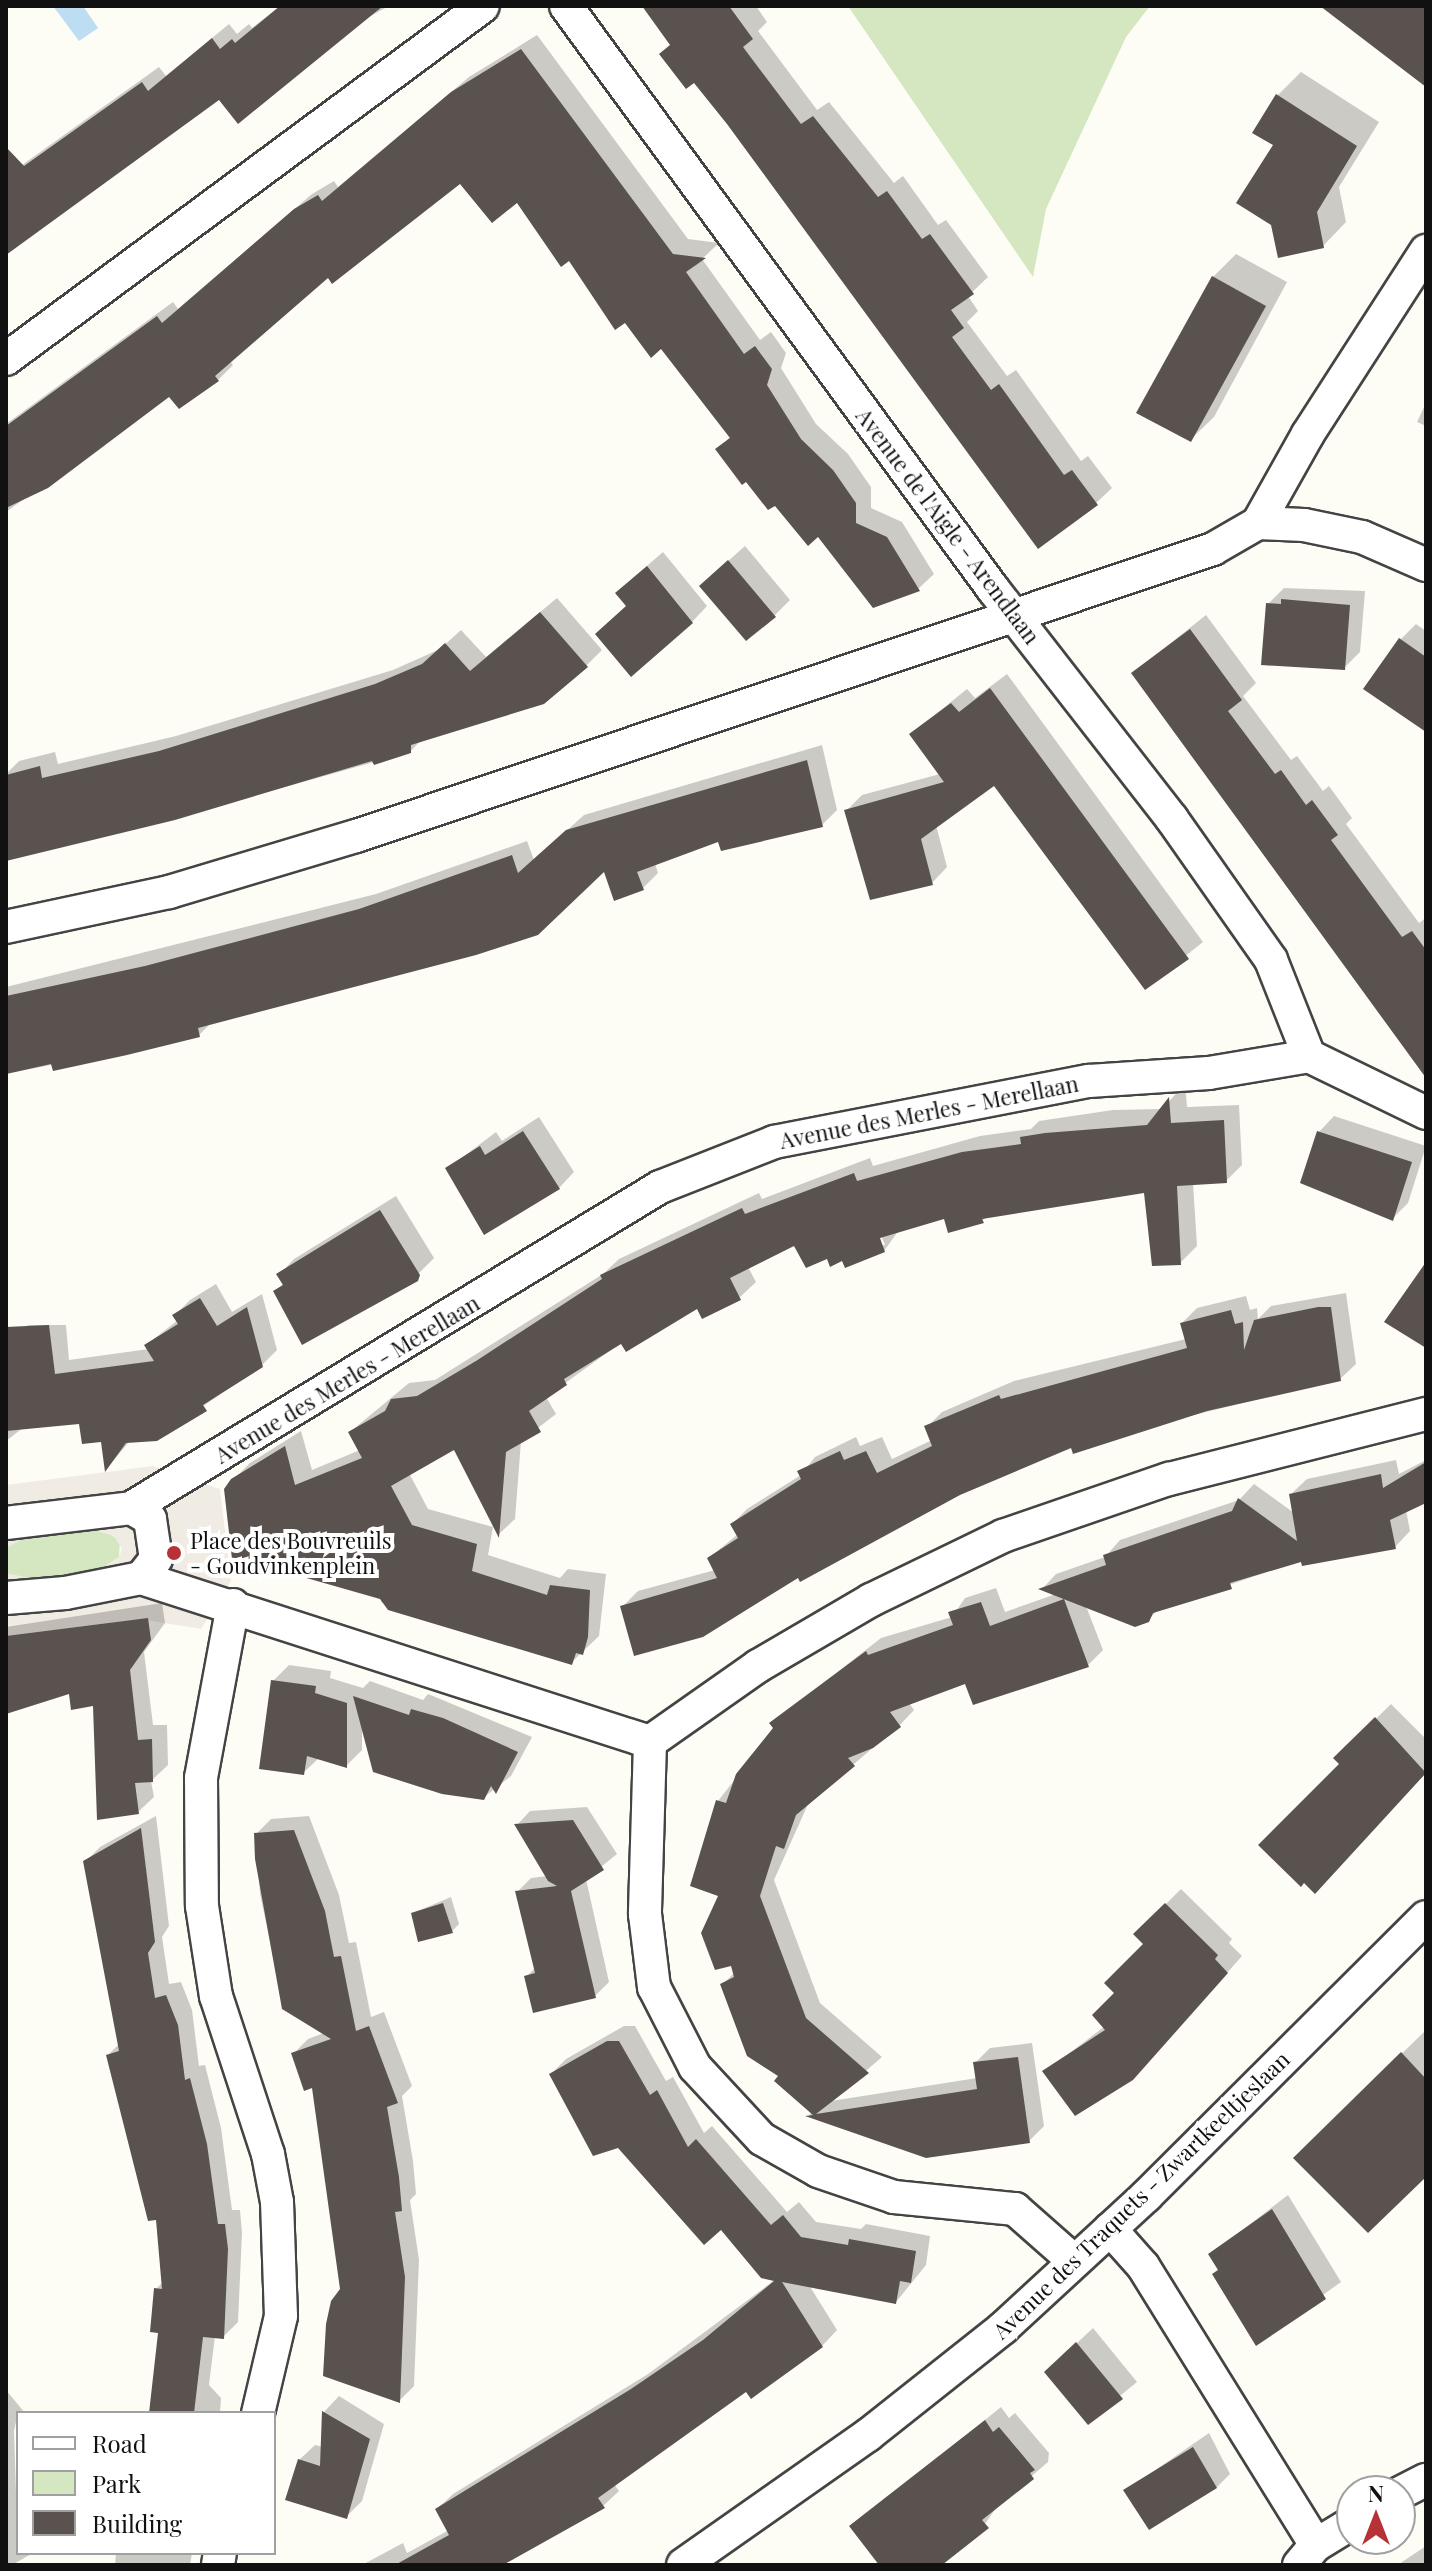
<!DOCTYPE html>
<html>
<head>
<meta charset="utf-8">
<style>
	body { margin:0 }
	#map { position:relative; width:1432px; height:2571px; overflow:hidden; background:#fefdf5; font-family:"Playfair Display",serif }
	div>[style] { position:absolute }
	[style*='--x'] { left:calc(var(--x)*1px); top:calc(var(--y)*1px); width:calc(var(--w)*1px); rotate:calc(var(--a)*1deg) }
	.green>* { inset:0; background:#d4e7c0 }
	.plaza>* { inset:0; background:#f0ece3 }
	.water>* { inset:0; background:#bdddf2 }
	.shadow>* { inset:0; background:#0003 }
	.building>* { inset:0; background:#59524e }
	.roads { filter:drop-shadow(2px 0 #444) drop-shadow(-2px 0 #444) drop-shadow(0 2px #444) drop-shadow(0 -2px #444) }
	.minor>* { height:32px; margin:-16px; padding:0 16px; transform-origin:16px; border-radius:16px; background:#fff }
	.dots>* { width:22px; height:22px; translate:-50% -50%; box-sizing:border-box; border:4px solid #fff; border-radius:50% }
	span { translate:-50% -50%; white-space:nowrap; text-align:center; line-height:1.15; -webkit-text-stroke:8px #fff; paint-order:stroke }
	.street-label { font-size:22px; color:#111 }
	.poi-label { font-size:22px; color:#111 }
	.left { translate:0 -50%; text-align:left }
	.frame { position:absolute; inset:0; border:8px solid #111; pointer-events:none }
	.legend { position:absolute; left:16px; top:2411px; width:260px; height:144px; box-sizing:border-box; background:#fff; border:2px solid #a0a0a0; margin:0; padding:10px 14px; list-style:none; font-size:24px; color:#111 }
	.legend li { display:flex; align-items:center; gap:16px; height:40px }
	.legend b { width:40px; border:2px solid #a0a0a0 }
	.north { position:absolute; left:1336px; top:2475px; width:80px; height:80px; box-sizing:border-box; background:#fff; border:2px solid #a0a0a0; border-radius:50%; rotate:0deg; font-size:22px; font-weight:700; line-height:32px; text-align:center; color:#111 }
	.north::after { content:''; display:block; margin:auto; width:28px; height:36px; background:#b73236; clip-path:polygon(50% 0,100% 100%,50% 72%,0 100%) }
</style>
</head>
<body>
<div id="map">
	<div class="green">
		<div style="clip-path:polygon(848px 6px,1150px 6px,1126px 37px,1046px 209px,1033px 277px)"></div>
		<div style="clip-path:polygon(87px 1528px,104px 1530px,120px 1541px,119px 1557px,95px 1573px,27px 1581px,6px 1573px,6px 1548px,12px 1543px,30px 1535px)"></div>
	</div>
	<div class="plaza">
		<div style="clip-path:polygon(153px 1466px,220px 1489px,231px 1581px,201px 1629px,140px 1619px,6px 1636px,6px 1573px,47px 1582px,95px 1573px,119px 1557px,122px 1549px,114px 1536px,87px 1528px,30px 1535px,6px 1548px,6px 1485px)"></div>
	</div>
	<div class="water">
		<div style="clip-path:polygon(53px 6px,83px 6px,98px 28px,79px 41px)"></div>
	</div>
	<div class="shadow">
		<div style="clip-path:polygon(280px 6px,389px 6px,220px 97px,6px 253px,6px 181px,22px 165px,159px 67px,166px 76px,229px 24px,237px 34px,249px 24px,252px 28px)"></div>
		<div style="clip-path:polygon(645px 6px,756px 6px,767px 22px,758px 31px,817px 110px,829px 102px,894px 183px,903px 176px,938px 225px,946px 220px,988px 277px,968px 296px,978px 311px,967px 322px,1007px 376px,1016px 370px,1081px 461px,1088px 456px,1112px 488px,1096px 503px,1039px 546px)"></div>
		<div style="clip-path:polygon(537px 35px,688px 239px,719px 243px,702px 259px,760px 340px,771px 332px,786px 353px,781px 368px,816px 424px,848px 454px,871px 487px,871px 508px,902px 522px,934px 574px,918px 589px,818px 534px,775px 504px,718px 449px,731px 436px,662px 347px,626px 320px,518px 200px,461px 181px,328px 275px,230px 361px,233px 365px,218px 380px,170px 394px,6px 512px,6px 424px,173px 302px,178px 309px,312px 194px,334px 181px,338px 187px,469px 77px)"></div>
		<div style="clip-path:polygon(1301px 72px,1379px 122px,1339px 187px,1346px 222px,1323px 246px,1275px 144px,1278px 95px)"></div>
		<div style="clip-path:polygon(1236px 254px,1287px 282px,1214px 417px,1190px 440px,1213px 277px)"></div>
		<div style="clip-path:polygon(1426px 403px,1426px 426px,1417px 422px)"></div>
		<div style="clip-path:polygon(745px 546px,790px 600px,774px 616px,717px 571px)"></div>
		<div style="clip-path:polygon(663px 552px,707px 606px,692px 622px,628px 605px,633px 578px)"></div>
		<div style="clip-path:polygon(1284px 588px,1365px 591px,1360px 652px,1344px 668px,1268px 604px)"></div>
		<div style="clip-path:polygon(557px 598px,602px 650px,586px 666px,422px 739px,410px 752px,174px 818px,6px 858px,6px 774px,19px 761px,55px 752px,58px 764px,176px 736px,393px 670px,440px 649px,461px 630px,486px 657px)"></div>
		<div style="clip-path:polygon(1206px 615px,1256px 683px,1243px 696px,1291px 760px,1297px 756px,1323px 791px,1329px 786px,1352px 818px,1346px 824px,1419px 923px,1426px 918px,1426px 1058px,1133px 673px)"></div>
		<div style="clip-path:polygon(1416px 624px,1426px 631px,1426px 729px,1401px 639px)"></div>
		<div style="clip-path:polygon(1007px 674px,1203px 942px,1145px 988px,994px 783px,936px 825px,947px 867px,932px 883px,846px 811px,862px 795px,940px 774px,911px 734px,967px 689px,975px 698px)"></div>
		<div style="clip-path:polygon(822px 745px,837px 810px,822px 825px,720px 840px,655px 863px,658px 873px,643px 888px,605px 869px,211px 1023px,199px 1035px,6px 1074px,6px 987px,376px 894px,527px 841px,534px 860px,584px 815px)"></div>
		<div style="clip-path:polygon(evenodd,1185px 1084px,1187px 1107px,1239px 1105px,1242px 1165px,1226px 1181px,1193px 1183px,1197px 1246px,1180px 1263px,1146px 1191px,988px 1216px,982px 1221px,945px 1217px,899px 1230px,884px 1251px,844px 1259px,794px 1244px,748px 1267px,756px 1282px,739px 1298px,698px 1307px,622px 1342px,546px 1397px,556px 1414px,521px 1441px,515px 1519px,499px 1534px,454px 1447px,409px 1473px,428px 1509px,493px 1527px,488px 1555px,560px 1578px,568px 1569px,606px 1574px,599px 1636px,571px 1663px,381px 1602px,383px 1598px,232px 1481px,250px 1463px,301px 1431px,312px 1470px,360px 1450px,350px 1432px,409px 1383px,435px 1380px,603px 1274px,619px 1259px,759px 1193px,762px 1199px,870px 1158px,873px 1166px,980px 1136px,1031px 1129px,1039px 1121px,1113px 1110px,1162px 1109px,1185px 1084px,878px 1228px,885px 1245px,880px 1245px,878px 1228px)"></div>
		<div style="clip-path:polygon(1334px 1116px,1426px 1146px,1408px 1203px,1393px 1218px,1319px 1132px)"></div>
		<div style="clip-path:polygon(539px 1117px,574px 1172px,559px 1188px,447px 1169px,496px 1132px,502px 1141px)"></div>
		<div style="clip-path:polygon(396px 1196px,434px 1258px,419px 1273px,275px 1292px,284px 1283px,279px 1275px,294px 1259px)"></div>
		<div style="clip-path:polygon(216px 1284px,232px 1312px,262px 1294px,277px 1350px,262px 1365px,156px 1439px,130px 1441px,107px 1468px,103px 1440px,81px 1422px,24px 1427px,6px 1441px,6px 1370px,13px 1340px,28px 1325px,66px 1325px,69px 1360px,149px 1349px,146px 1345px,178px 1320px,175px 1315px,190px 1300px)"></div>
		<div style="clip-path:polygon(1346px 1293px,1356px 1364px,1340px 1379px,1072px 1445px,959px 1493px,798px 1575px,623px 1606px,638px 1591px,715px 1570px,709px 1558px,738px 1534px,732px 1524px,747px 1509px,801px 1475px,815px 1457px,856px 1437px,860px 1446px,882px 1437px,892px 1459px,932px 1440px,927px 1427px,942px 1412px,1014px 1381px,1186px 1339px,1182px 1323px,1197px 1308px,1246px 1296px,1250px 1310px,1257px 1308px,1258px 1319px,1271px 1306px)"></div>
		<div style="clip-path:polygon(1396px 1460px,1399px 1474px,1426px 1460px,1426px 1500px,1406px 1510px,1410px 1531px,1395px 1547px,1302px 1560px,1159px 1609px,1148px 1620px,1086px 1606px,1103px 1650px,1088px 1665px,966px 1681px,909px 1703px,914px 1710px,900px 1725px,809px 1802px,774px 1880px,820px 2003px,882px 2057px,831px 2101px,977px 2078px,975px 2063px,990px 2048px,1032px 2043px,1044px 2126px,1029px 2141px,926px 2156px,809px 2115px,812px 2112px,780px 2075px,723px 1984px,735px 1972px,721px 1895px,718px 1801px,775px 1728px,772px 1723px,881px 1638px,952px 1617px,965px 1598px,996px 1588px,1005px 1612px,1056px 1594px,1042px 1589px,1056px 1574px,1105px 1557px,1120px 1540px,1239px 1500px,1254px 1484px,1294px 1513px,1291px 1494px,1307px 1479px)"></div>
		<div style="clip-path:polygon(162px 1603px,165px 1623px,144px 1652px,153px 1725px,167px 1725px,168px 1765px,151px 1781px,154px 1797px,138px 1812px,95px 1704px,70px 1691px,6px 1712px,6px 1627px)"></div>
		<div style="clip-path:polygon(289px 1665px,331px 1671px,330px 1678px,363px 1688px,370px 1681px,423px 1700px,428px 1694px,532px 1737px,511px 1776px,483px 1798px,362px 1726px,362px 1750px,346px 1766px,319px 1758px,303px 1773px,273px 1681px)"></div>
		<div style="clip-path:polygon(1391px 1704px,1426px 1739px,1426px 1772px,1330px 1876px,1342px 1764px,1336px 1758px)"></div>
		<div style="clip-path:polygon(587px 1807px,617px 1854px,586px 1879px,609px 1982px,595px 1996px,526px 1977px,536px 1967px,517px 1892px,531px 1878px,547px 1876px,517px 1825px,530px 1811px)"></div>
		<div style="clip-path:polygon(156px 1816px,169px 1926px,162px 1937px,169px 1984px,181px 1982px,192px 2010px,199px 2066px,205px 2065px,221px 2128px,232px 2210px,240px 2210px,242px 2233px,238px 2322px,223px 2337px,215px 2336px,209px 2385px,221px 2398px,220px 2413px,151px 2413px,161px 2331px,156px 2289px,163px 2282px,158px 2217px,108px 2055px,120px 2043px,85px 1862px,100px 1847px)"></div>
		<div style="clip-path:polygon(309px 1816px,339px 1895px,349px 1943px,356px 1942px,371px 2017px,384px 2012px,412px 2086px,402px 2096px,413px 2161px,416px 2194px,410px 2200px,419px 2260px,414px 2386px,399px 2401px,342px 2290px,313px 2086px,293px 2054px,308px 2039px,324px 2033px,284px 2008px,260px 1894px,256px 1834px,271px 1819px)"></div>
		<div style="clip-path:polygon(1181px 1889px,1232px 1939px,1229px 1943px,1242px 1956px,1148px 2062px,1045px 2072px,1105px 2026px,1117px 1993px,1146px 1944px,1136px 1934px)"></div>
		<div style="clip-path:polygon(451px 1897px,459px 1924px,452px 1931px,413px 1913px)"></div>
		<div style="clip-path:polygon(624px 2026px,635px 2026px,666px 2081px,673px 2077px,704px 2133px,712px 2126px,787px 2212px,799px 2202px,816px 2222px,861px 2229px,866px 2224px,930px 2236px,926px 2265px,896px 2302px,809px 2285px,837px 2330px,822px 2346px,746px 2390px,614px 2484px,619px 2491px,603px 2506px,494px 2565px,362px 2565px,403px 2543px,407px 2553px,449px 2530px,437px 2509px,453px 2494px,648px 2374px,776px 2279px,551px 2074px,566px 2059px)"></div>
		<div style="clip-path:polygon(1426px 2030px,1426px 2174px,1337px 2117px)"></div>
		<div style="clip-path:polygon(1288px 2195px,1341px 2282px,1256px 2343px,1211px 2254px)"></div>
		<div style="clip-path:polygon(1093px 2328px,1137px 2382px,1088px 2422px,1062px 2357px)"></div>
		<div style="clip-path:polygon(6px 2390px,25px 2413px,18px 2413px,14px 2431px,18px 2553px,33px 2553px,12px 2565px,6px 2565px)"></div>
		<div style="clip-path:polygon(339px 2396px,384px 2424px,362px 2501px,346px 2517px,299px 2460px,315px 2445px,323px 2447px,324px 2412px)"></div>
		<div style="clip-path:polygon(1001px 2407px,1009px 2418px,1015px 2413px,1049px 2453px,1048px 2462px,998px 2505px,985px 2524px,930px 2565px,882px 2565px,852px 2527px)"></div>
		<div style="clip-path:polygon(1209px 2433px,1230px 2474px,1214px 2490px,1125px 2491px)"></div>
		<div style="clip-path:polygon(1426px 2546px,1426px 2565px,1400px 2565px,1402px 2562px)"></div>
		<div style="clip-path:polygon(116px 2553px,192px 2553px,190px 2565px,115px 2565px)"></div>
	</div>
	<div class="building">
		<div style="clip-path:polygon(280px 6px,383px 6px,238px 124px,219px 100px,6px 255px,6px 147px,24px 166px,142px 82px,148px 91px,212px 38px,220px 49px,232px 39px,235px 43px)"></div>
		<div style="clip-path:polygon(642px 6px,729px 6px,753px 39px,743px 47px,801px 124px,813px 116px,878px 197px,887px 191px,922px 239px,930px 234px,974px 294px,951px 310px,964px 328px,952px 337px,991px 390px,999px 384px,1064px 475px,1072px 470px,1098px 505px,1038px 549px,727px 124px,694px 83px,686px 89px,659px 54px,670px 45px)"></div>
		<div style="clip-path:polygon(1320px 6px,1426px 6px,1426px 87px)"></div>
		<div style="clip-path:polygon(521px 49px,673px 254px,706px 258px,686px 272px,744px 354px,755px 346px,772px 369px,767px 385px,801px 439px,833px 470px,856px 503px,856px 523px,887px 537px,920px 591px,873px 608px,818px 537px,808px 546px,775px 506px,768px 510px,746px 482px,742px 485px,715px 449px,730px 438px,661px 349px,651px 358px,625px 323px,615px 330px,569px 261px,561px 267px,517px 203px,492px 223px,460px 184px,332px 284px,328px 278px,215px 376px,219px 381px,179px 409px,169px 397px,48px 488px,6px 508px,6px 426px,157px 316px,162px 323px,294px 209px,318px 195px,322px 201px,451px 92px)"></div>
		<div style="clip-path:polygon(1276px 94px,1357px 146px,1317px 212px,1324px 248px,1278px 258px,1271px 225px,1236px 203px,1273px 145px,1252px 133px)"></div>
		<div style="clip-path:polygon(1212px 276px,1266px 306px,1191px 442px,1136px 413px)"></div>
		<div style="clip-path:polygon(728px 560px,776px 617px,746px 641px,699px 586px)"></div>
		<div style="clip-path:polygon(647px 566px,693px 623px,631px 677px,595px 634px,626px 606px,615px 593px)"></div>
		<div style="clip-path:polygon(1281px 599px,1350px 605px,1345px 670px,1261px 665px,1266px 603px,1281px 604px)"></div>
		<div style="clip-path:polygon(540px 612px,588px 667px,544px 704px,411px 745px,411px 753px,374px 765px,372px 761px,175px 820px,6px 861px,6px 775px,40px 766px,42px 778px,159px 751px,375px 684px,422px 664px,445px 643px,470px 671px)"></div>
		<div style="clip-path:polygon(1190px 629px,1242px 700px,1228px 711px,1275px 774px,1281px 770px,1306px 805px,1312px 800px,1338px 835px,1331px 840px,1402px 937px,1412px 931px,1426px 950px,1426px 1078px,1131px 673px)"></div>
		<div style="clip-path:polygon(1399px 638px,1426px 657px,1426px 732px,1363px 689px)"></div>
		<div style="clip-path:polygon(990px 688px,1189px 959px,1145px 990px,994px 786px,921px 839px,933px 885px,870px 900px,844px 810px,944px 782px,909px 734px,951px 703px,959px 712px)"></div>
		<div style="clip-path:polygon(807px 760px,823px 827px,721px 851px,718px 842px,637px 872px,644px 890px,614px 901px,604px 872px,538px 935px,476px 955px,198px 1028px,200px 1037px,127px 1055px,53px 1071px,51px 1064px,6px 1074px,6px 996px,145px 966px,359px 909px,512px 855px,518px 873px,566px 830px)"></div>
		<div style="clip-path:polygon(1169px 1097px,1171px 1123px,1224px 1120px,1227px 1183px,1177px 1186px,1181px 1265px,1152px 1266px,1144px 1193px,982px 1219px,984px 1223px,948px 1233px,944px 1219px,880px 1238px,885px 1252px,845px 1268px,842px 1261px,830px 1267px,827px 1259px,806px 1268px,794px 1246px,730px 1278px,741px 1300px,702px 1319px,697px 1309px,626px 1352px,621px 1344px,564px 1379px,567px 1385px,529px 1411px,541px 1432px,506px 1452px,499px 1538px,454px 1450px,391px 1486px,412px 1525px,477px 1544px,472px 1571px,547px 1595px,550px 1585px,590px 1590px,588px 1637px,583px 1655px,576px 1653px,572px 1665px,388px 1610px,380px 1599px,275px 1569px,247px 1572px,232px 1559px,224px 1489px,231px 1479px,285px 1446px,295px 1485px,362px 1458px,348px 1432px,385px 1411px,391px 1399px,417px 1396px,476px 1361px,602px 1279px,600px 1275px,742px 1208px,745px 1214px,854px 1173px,857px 1181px,962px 1152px,1021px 1144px,1020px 1137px,1045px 1133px,1147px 1125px)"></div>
		<div style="clip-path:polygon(523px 1131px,560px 1189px,484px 1235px,445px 1168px,480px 1146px,485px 1155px)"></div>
		<div style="clip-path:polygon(1317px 1131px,1412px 1162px,1393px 1221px,1300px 1183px)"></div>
		<div style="clip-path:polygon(380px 1210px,420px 1275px,418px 1281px,302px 1345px,273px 1291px,283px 1285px,276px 1274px)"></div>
		<div style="clip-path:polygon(1426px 1262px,1426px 1348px,1384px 1322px)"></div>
		<div style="clip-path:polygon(200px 1298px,217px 1326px,247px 1307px,263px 1367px,203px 1405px,207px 1411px,157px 1441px,126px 1443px,105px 1472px,101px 1442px,82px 1444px,79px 1424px,6px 1431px,6px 1327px,49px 1325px,55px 1374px,154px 1361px,144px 1345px,178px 1324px,172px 1315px)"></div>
		<div style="clip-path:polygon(1318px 1307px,1331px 1307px,1341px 1381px,1207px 1411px,1073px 1454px,1071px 1448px,960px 1495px,800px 1582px,798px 1578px,703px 1637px,634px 1656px,620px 1606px,717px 1578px,707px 1558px,738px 1538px,730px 1524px,801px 1479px,797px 1471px,840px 1451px,844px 1460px,866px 1451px,877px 1473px,932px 1446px,924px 1426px,999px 1395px,1001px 1399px,1187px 1348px,1180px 1323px,1231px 1310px,1235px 1324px,1243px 1322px,1244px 1350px,1254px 1320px)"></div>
		<div style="clip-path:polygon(1426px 1462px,1426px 1503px,1390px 1520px,1396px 1549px,1302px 1566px,1301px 1562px,1230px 1583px,1232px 1589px,1153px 1613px,1149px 1622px,1135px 1627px,1038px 1589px,1106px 1565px,1103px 1555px,1232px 1511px,1238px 1498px,1297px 1541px,1289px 1494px,1381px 1474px,1383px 1488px)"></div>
		<div style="clip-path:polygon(1064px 1599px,1089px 1667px,973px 1705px,965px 1684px,890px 1712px,901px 1727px,873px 1748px,848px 1758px,855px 1766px,796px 1815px,784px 1849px,776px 1846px,760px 1896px,806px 2018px,869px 2073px,816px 2114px,977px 2089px,973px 2062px,1018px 2057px,1030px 2143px,926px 2158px,805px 2116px,813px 2115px,774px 2081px,778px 2076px,747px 2056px,720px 1984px,734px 1977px,731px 1966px,715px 1970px,701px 1933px,718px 1896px,690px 1886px,716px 1800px,726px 1803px,736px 1774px,773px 1728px,769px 1723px,866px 1651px,868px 1655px,953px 1625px,948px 1612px,981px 1602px,990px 1626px)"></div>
		<div style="clip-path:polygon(148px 1618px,151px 1640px,130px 1670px,138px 1740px,152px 1739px,153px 1782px,135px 1783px,139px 1814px,97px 1820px,93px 1706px,71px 1710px,69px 1694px,6px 1714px,6px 1636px)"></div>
		<div style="clip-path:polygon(271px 1680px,316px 1686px,315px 1693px,347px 1703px,347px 1768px,307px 1756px,304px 1775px,259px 1769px)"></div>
		<div style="clip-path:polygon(353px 1696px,409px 1715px,411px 1709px,443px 1718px,518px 1752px,496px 1794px,491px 1786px,484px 1800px,442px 1794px,373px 1772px)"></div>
		<div style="clip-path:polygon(1375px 1717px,1426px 1773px,1315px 1894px,1304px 1883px,1301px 1887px,1258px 1845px,1339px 1764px,1333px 1758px)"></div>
		<div style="clip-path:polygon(573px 1820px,604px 1870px,571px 1891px,596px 1998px,533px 2013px,524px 1976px,535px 1973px,515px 1891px,557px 1886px,548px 1881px,514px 1824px)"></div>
		<div style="clip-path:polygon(141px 1828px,155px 1942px,148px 1953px,155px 1998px,166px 1995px,178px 2025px,185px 2080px,190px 2078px,207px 2144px,218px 2224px,225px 2224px,228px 2249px,224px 2339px,203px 2337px,194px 2413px,149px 2413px,158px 2333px,150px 2332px,154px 2288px,162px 2289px,156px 2220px,148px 2221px,106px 2055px,119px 2051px,83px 1861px)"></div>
		<div style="clip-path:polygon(294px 1830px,325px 1911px,334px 1957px,341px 1956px,356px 2031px,369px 2026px,398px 2103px,387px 2107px,399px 2177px,402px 2211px,395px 2212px,405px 2277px,400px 2403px,323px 2376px,326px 2324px,331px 2301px,340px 2289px,312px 2088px,304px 2091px,291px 2053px,331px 2039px,282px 2009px,255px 1859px,254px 1833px)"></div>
		<div style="clip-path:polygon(443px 1903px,453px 1933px,418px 1942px,411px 1913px)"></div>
		<div style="clip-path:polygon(1165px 1903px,1218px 1955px,1215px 1959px,1228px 1973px,1133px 2080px,1075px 2116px,1042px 2071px,1105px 2030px,1092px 2015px,1114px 1993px,1104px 1983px,1143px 1944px,1133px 1934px)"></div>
		<div style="clip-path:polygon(607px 2041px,619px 2041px,650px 2095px,657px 2090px,688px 2147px,696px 2139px,771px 2225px,783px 2215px,801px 2237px,848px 2245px,849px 2239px,916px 2251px,911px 2283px,900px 2281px,896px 2304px,782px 2282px,823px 2347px,751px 2399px,746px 2392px,598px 2498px,605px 2508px,503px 2565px,395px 2565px,449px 2535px,435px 2509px,631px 2389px,703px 2340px,774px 2281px,761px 2278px,721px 2230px,704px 2245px,618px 2148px,593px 2156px,549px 2074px)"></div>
		<div style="clip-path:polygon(1401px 2052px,1426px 2079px,1426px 2177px,1368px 2233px,1293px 2158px)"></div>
		<div style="clip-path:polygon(1272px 2209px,1326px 2299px,1256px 2346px,1212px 2274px,1218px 2270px,1208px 2254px)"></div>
		<div style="clip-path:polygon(1076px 2342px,1123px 2399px,1088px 2425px,1044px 2372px)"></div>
		<div style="clip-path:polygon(322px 2411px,370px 2439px,347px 2519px,285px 2500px,298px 2459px,320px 2466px)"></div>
		<div style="clip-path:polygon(985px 2420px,993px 2432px,999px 2427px,1035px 2470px,1030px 2473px,1034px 2479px,982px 2520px,989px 2528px,942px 2565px,879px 2565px,849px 2526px)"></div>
		<div style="clip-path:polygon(1193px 2447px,1217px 2488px,1149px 2530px,1123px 2490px)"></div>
	</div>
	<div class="roads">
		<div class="minor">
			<div style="--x:566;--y:6;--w:723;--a:53.78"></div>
			<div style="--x:993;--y:589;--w:291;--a:52.1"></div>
			<div style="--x:1172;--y:819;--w:172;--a:54.9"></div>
			<div style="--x:1271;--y:960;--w:103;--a:68.4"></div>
			<div style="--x:6;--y:359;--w:593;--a:-36.5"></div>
			<div style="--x:1258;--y:523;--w:46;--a:2.5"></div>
			<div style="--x:1304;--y:525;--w:59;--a:11.7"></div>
			<div style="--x:1362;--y:537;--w:70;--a:23.6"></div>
			<div style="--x:6;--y:927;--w:167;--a:-12.1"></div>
			<div style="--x:169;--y:892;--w:195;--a:-16.7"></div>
			<div style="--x:356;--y:836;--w:904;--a:-18.52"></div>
			<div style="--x:1213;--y:549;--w:52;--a:-30"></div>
			<div style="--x:1258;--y:523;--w:102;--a:-60.7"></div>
			<div style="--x:1308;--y:434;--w:218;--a:-57.2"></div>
			<div style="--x:131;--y:1508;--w:619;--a:-31.25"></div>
			<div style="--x:660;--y:1187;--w:123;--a:-21.5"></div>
			<div style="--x:774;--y:1142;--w:321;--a:-11"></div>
			<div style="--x:1089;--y:1081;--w:120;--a:-3.8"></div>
			<div style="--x:1209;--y:1073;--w:101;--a:-9.6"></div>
			<div style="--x:1309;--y:1056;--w:130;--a:26"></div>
			<div style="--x:6;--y:1523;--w:126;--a:-6.8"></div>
			<div style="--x:131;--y:1508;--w:22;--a:30"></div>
			<div style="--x:150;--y:1519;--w:40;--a:81.5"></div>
			<div style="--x:156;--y:1559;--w:24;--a:128"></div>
			<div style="--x:141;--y:1578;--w:77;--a:168.8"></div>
			<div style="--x:65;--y:1593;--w:59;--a:175.2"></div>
			<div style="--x:141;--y:1578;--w:535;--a:17.86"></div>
			<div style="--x:650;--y:1742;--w:172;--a:91.7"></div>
			<div style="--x:645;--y:1914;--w:74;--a:83"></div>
			<div style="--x:654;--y:1987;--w:90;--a:62.9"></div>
			<div style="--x:695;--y:2067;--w:98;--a:47.1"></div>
			<div style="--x:762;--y:2139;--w:64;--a:29.7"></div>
			<div style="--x:818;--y:2171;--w:80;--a:18.9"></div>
			<div style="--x:894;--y:2197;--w:122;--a:5.7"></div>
			<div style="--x:1015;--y:2209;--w:79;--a:41.4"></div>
			<div style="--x:233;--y:1605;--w:176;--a:100.5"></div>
			<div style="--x:201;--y:1778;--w:128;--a:89.6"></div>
			<div style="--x:202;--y:1906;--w:91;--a:81.2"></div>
			<div style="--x:216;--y:1996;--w:166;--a:71.8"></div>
			<div style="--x:268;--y:2154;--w:49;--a:79.4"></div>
			<div style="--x:277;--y:2202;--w:114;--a:88"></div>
			<div style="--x:281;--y:2316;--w:100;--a:103.3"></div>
			<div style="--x:650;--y:1742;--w:132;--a:-35.1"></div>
			<div style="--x:758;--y:1666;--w:131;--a:-30.3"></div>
			<div style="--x:871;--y:1600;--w:147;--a:-25.9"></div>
			<div style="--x:1003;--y:1536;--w:176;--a:-19"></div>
			<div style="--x:1169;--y:1479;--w:265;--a:-14.2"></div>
			<div style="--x:1110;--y:2229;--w:50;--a:48.3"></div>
			<div style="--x:1143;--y:2266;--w:328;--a:58.2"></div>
			<div style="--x:1400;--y:2493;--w:29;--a:-27"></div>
			<div style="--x:218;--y:2565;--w:12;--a:-81"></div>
			<div style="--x:683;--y:2565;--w:226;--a:-35.1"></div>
			<div style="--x:868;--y:2435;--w:172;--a:-38.4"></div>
			<div style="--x:1003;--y:2328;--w:195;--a:-42.7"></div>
			<div style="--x:1146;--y:2196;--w:395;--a:-44.9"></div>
			<div style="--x:1299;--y:2565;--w:26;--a:-50"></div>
			<div style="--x:1316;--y:2545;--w:42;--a:-31.4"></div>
		</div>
	</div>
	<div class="dots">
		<div style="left:174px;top:1553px;background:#b73236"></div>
	</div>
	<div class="street-label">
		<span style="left:948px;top:526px;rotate:53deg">Avenue de l'Aigle - Arendlaan</span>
		<span style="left:929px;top:1112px;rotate:-11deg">Avenue des Merles - Merellaan</span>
		<span style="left:347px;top:1379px;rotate:-31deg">Avenue des Merles - Merellaan</span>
		<span style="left:1141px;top:2195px;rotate:-44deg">Avenue des Traquets - Zwartkeeltjeslaan</span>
	</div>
	<div class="poi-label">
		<span class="left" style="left:190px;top:1553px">Place des Bouvreuils<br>- Goudvinkenplein</span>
	</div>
	<div class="frame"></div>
	<ul class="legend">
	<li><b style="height:10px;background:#fff"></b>Road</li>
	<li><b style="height:22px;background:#d4e7c0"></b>Park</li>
	<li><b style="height:22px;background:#59524e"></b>Building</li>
	</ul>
	<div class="north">N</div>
</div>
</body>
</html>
